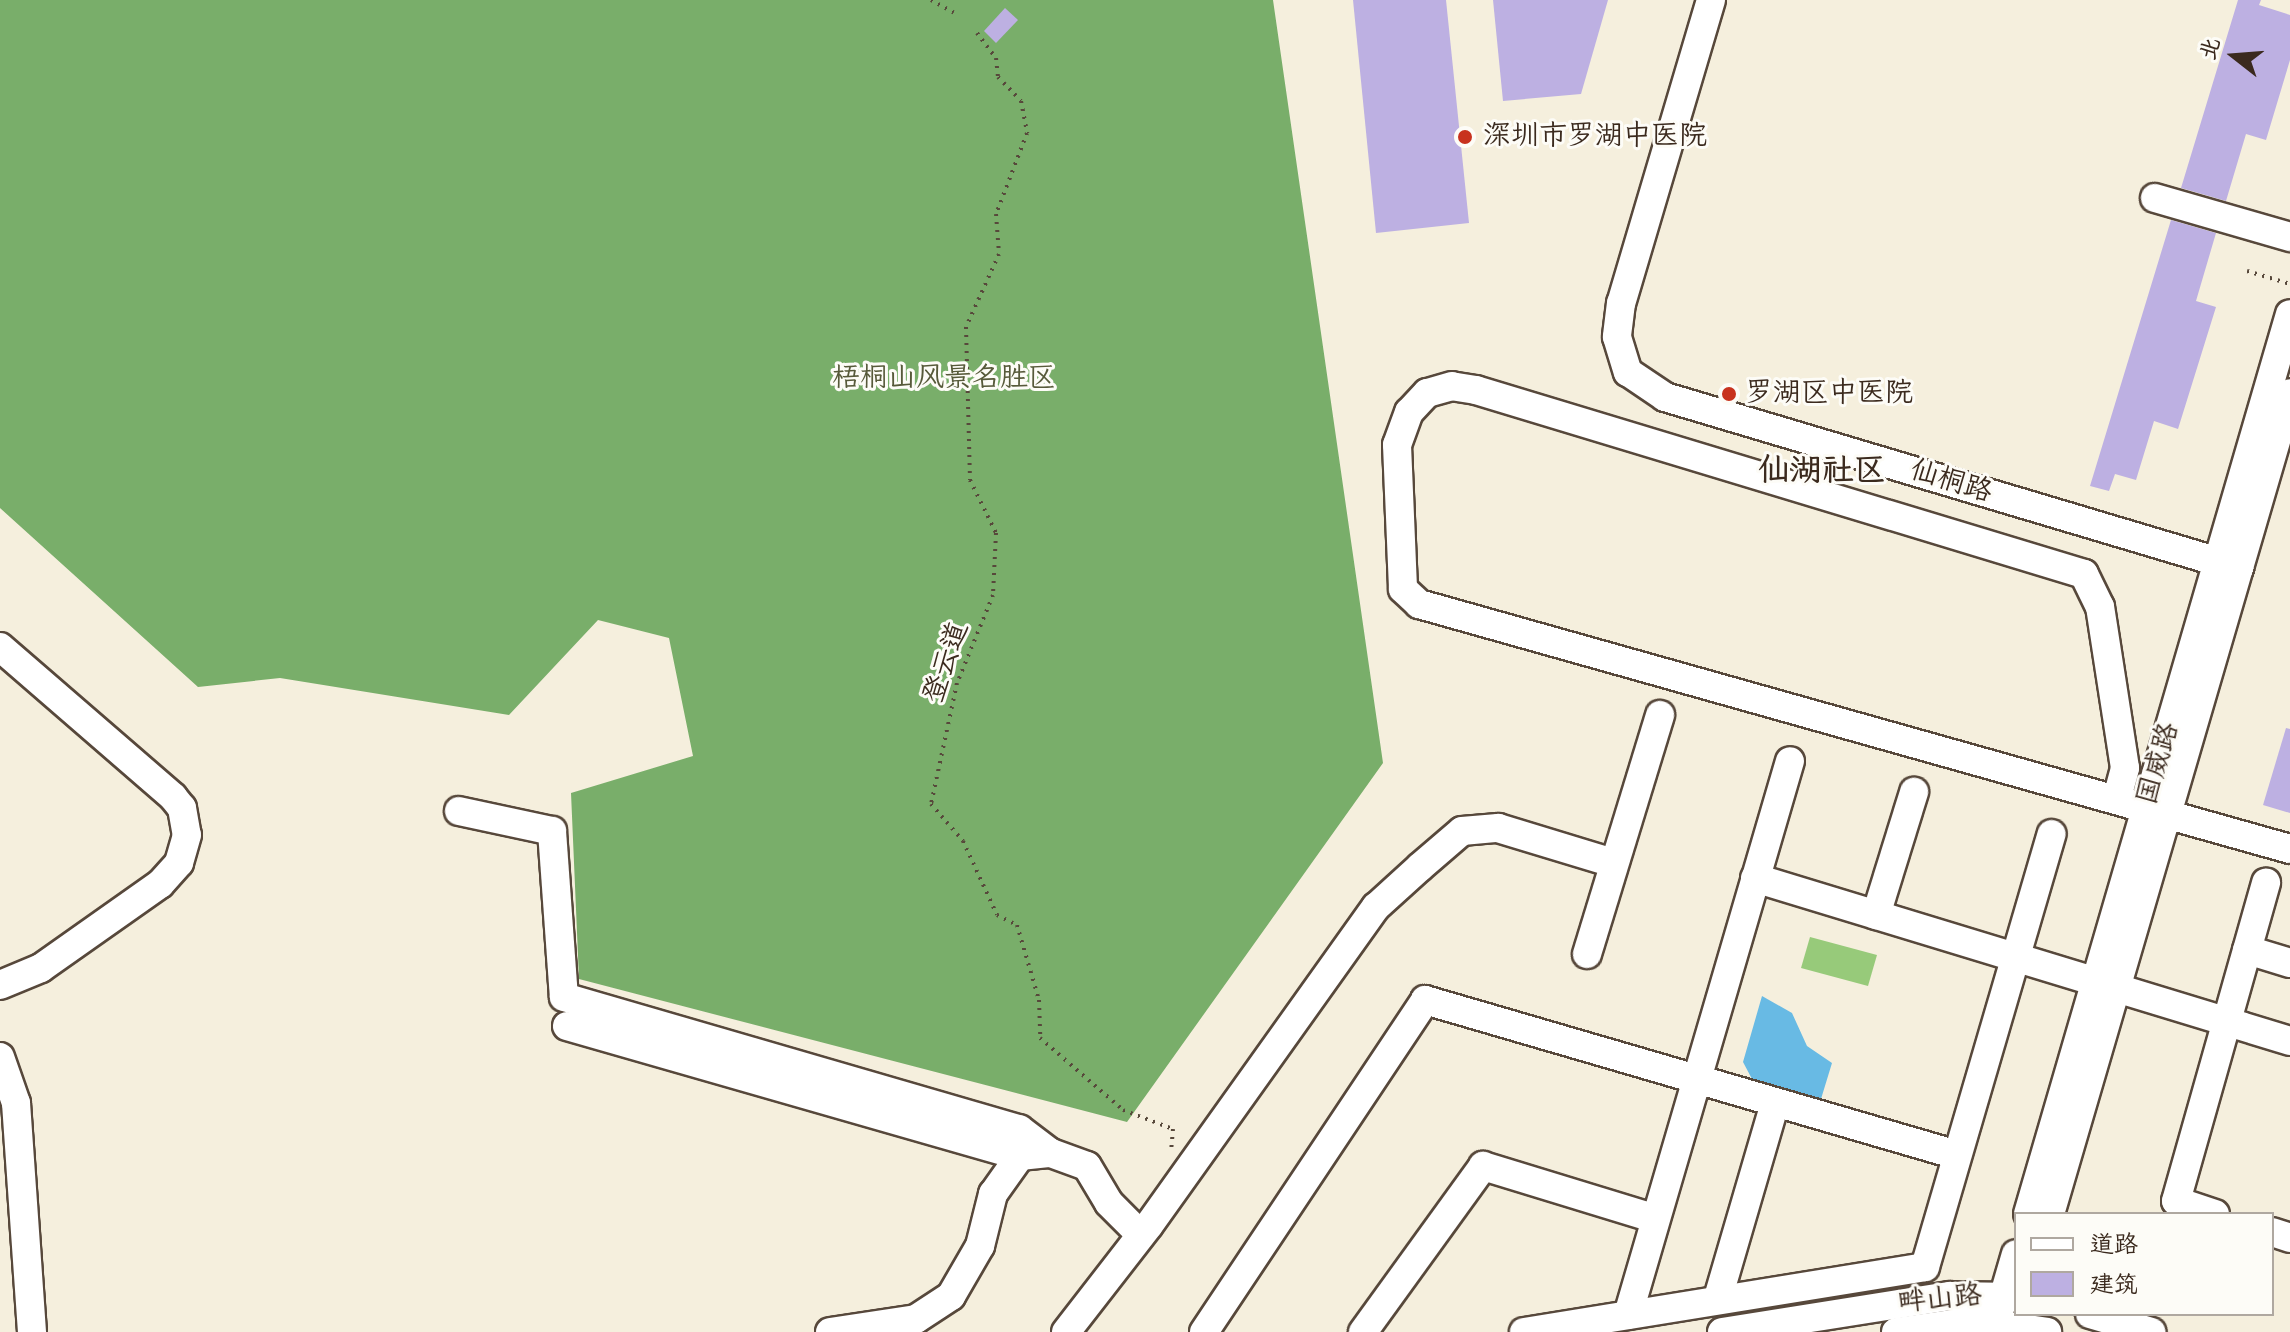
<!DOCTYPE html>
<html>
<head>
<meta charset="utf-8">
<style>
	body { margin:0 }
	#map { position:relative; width:2290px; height:1332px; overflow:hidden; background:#f5efdd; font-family:Mynerve,"LXGW WenKai TC",sans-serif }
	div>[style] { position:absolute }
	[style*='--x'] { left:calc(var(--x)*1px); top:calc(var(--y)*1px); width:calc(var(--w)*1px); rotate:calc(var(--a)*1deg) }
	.green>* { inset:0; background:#97ca7a }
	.forest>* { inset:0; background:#79ae6a }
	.water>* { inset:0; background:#68bae4 }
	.building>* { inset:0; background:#bdb0e2 }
	.path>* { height:4px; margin-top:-2px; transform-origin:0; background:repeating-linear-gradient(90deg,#57483b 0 2px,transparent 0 8px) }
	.roads { filter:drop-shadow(2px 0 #57483b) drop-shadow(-2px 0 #57483b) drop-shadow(0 2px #57483b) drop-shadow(0 -2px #57483b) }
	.minor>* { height:28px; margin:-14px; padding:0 14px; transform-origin:14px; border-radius:14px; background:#fff }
	.dots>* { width:22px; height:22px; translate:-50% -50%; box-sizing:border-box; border:4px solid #fdfcf7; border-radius:50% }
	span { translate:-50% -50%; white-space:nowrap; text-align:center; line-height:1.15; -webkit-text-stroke:6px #fdfcf7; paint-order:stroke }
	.poi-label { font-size:28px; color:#3b2a1e }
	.left { translate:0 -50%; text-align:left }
	.park-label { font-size:28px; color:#575a3a }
	.street-label { font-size:28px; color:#3b2a1e }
	.quarter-label { font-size:32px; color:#3b2a1e; font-weight:700 }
	.legend { position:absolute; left:2014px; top:1212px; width:260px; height:104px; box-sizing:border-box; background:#fdfcf7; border:2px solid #afa8a0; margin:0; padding:10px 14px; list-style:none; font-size:24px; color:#3b2a1e }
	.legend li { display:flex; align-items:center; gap:16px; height:40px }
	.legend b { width:40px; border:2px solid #afa8a0 }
	.north { position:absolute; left:2194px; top:16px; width:80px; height:80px; -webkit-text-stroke:6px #fdfcf7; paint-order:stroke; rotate:287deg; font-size:22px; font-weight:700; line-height:32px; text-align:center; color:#3b2a1e }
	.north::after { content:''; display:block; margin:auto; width:28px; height:36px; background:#3b2a1e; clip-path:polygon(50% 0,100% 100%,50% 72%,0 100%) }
</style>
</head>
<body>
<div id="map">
	<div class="green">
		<div style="clip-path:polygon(1810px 937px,1877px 955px,1868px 986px,1801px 968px)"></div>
	</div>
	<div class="forest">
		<div style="clip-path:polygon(0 0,1273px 0,1383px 763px,1127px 1122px,579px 979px,571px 793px,693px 756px,669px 638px,598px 620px,509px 715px,280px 678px,198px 687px,0 508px)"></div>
	</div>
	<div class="water">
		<div style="clip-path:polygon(1762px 996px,1792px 1013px,1807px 1046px,1832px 1063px,1821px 1099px,1752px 1079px,1743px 1062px)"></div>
	</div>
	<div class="building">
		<div style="clip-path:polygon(1353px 0,1446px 0,1469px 223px,1376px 233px)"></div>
		<div style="clip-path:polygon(1493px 0,1608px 0,1581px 94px,1503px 101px)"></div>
		<div style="clip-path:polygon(2238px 0,2261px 0,2259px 5px,2290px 15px,2290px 60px,2266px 140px,2246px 134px,2226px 201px,2181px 188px)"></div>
		<div style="clip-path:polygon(1005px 8px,1018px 20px,996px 43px,984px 31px)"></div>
		<div style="clip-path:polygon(2171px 220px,2216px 233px,2196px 301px,2216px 307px,2178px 429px,2154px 421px,2136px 480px,2115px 474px,2109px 491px,2090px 486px)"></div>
		<div style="clip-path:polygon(2286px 728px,2290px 729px,2290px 813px,2263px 805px)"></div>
	</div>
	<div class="path">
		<div style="--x:931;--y:0;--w:26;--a:29"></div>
		<div style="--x:977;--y:33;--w:31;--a:53"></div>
		<div style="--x:996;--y:58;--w:19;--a:84"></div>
		<div style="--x:998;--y:77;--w:33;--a:46"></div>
		<div style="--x:1021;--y:101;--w:33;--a:79"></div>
		<div style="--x:1027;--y:133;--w:87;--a:110.9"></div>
		<div style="--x:996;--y:214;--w:40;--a:85.7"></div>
		<div style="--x:999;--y:254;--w:80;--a:114.3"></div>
		<div style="--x:966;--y:327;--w:153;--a:88.5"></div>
		<div style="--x:970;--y:480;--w:59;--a:63.9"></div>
		<div style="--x:996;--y:533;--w:62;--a:92.8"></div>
		<div style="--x:993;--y:595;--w:95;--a:112.2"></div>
		<div style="--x:957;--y:683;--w:124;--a:102.1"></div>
		<div style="--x:931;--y:804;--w:49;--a:49.1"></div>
		<div style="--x:963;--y:841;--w:81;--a:65.3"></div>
		<div style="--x:997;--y:915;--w:22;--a:27"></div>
		<div style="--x:1017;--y:925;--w:78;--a:73.7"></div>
		<div style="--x:1039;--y:1000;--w:38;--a:88"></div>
		<div style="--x:1040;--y:1038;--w:110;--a:40.9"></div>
		<div style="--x:1123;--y:1110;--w:53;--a:20.8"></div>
		<div style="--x:1173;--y:1129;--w:24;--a:95"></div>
		<div style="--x:2247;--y:271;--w:45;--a:16.8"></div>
	</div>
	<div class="roads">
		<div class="minor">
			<div style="--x:1711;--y:0;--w:316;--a:106.5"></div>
			<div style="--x:1621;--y:303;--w:34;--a:97"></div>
			<div style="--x:1617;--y:337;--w:37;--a:73"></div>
			<div style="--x:1628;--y:372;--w:45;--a:34"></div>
			<div style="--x:1665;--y:397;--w:599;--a:16.59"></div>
			<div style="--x:2155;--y:198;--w:141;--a:16.1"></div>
			<div style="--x:0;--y:647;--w:229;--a:40.9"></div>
			<div style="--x:173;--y:797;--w:14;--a:51"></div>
			<div style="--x:182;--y:808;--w:27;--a:80"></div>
			<div style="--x:187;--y:835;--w:29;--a:106"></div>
			<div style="--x:179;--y:863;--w:28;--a:132"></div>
			<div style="--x:160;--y:884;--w:146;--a:144.8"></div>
			<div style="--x:41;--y:968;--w:44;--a:157.5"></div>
			<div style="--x:2117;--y:798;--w:31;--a:-75"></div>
			<div style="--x:2125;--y:768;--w:163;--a:-98.8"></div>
			<div style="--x:2100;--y:607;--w:37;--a:-116"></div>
			<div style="--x:2084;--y:574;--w:635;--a:-163.16"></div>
			<div style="--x:1476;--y:390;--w:24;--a:-171"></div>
			<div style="--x:1452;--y:386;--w:26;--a:164"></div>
			<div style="--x:1427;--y:393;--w:26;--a:133"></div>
			<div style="--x:1409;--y:412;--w:35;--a:110"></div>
			<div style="--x:1397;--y:445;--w:144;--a:87.6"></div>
			<div style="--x:1403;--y:589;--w:22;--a:43"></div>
			<div style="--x:1419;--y:604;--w:905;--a:15.71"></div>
			<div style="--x:459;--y:811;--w:95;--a:12.1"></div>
			<div style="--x:552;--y:831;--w:166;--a:85.9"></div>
			<div style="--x:564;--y:997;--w:474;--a:16.2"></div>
			<div style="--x:1019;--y:1129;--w:40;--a:37"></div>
			<div style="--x:1755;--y:878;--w:559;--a:16.94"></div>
			<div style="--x:1876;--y:915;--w:129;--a:-72.8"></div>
			<div style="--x:2247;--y:950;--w:45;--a:16.8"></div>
			<div style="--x:1587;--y:954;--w:250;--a:-73"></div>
			<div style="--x:567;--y:1026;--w:471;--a:16"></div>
			<div style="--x:0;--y:1057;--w:49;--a:70.8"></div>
			<div style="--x:16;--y:1103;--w:230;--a:86"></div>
			<div style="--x:2028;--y:1214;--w:937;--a:-73.77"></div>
			<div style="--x:2050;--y:1214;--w:855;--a:-73.7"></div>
			<div style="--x:2215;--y:1214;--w:41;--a:-161.6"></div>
			<div style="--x:2176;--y:1201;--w:331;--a:-74.2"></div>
			<div style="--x:2272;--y:1232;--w:19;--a:18"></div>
			<div style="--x:1718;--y:1298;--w:203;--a:-73.7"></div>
			<div style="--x:1999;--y:1312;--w:60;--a:-73.7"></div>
			<div style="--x:2090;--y:1314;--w:64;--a:16.4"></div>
			<div style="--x:1628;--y:1315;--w:577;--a:-73.7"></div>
			<div style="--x:830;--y:1332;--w:87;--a:-8.6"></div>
			<div style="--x:916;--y:1319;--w:42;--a:-33.3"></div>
			<div style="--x:951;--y:1296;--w:58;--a:-59.9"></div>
			<div style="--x:980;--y:1246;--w:54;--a:-76"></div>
			<div style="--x:993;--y:1194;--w:47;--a:-54.6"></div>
			<div style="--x:1020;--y:1156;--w:31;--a:-6"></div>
			<div style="--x:1051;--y:1153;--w:38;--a:20"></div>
			<div style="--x:1087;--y:1166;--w:43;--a:59.3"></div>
			<div style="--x:1109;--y:1203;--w:45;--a:45"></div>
			<div style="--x:1066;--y:1332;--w:135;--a:-52.2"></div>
			<div style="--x:1149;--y:1225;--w:391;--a:-54.5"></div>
			<div style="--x:1376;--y:907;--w:59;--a:-42.3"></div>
			<div style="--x:1420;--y:867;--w:55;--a:-40.6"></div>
			<div style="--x:1462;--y:831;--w:36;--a:-5"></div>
			<div style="--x:1498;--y:828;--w:120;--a:16.9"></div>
			<div style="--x:1204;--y:1332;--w:399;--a:-56.3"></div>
			<div style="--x:1425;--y:1000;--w:554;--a:16.24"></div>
			<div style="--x:1363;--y:1332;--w:205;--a:-54.1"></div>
			<div style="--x:1483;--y:1166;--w:178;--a:17"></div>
			<div style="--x:1524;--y:1332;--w:406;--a:-9.2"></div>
			<div style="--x:1925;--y:1267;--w:451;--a:-73.7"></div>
			<div style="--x:1722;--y:1332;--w:231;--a:-9"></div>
			<div style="--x:1950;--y:1296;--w:66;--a:0.9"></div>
			<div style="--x:1896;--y:1332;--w:77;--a:-8.2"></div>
			<div style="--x:1972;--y:1321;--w:76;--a:8.3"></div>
		</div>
	</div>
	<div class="dots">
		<div style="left:1465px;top:137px;background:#c8321e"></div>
		<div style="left:1729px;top:394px;background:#c8321e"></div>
	</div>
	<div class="poi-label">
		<span class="left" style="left:1483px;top:137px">深圳市罗湖中医院</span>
		<span class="left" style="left:1745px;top:394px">罗湖区中医院</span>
	</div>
	<div class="park-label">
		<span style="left:944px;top:379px">梧桐山风景名胜区</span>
	</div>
	<div class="street-label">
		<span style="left:1951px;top:482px;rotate:17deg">仙桐路</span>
		<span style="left:947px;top:663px;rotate:-71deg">登云道</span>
		<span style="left:2159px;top:764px;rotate:-74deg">国威路</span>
		<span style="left:1940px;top:1300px;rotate:-6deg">畔山路</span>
	</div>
	<div class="quarter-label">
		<span style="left:1822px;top:471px">仙湖社区</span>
	</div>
	<ul class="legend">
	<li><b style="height:10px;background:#fff"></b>道路</li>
	<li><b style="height:22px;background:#bdb0e2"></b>建筑</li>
	</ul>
	<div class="north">北</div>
</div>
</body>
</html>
